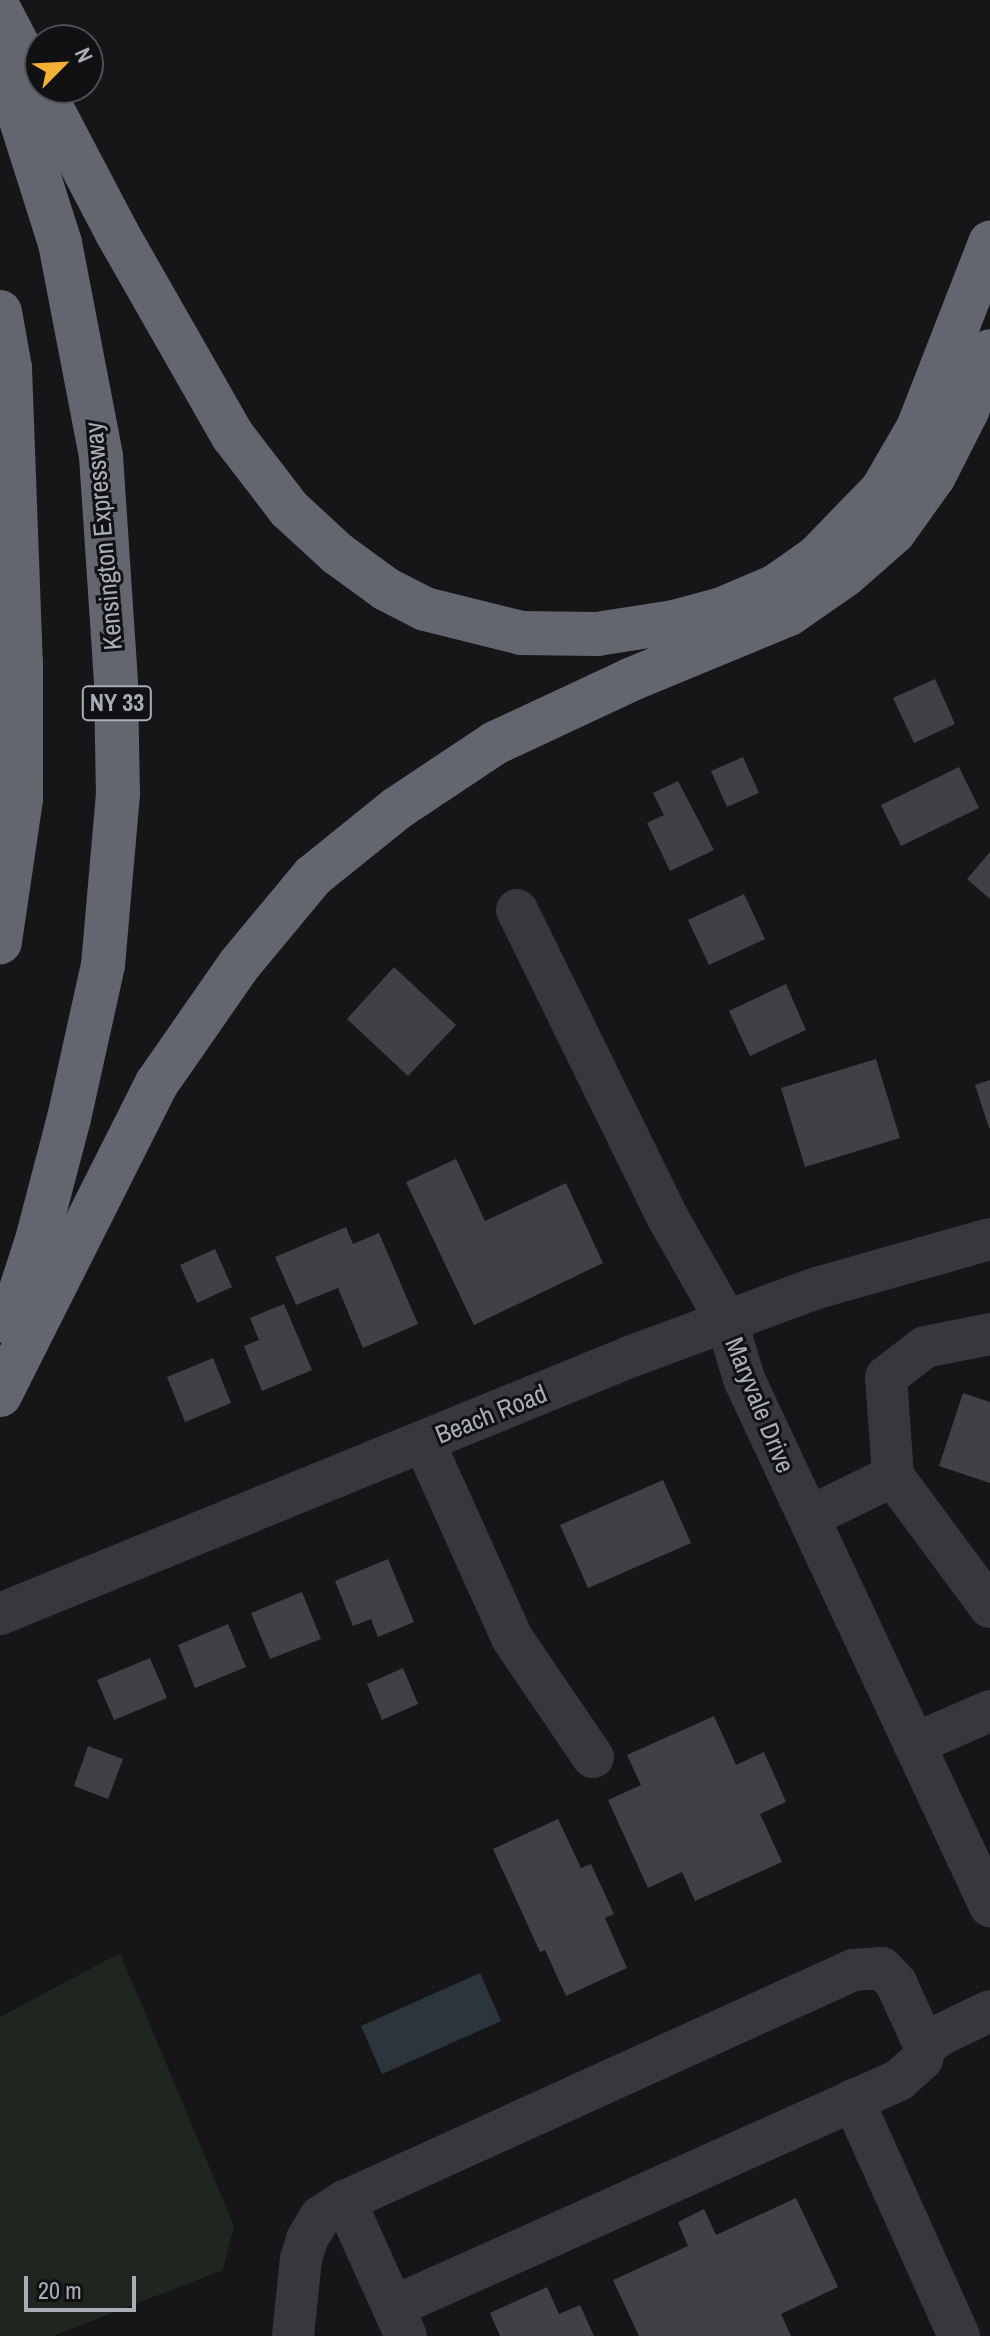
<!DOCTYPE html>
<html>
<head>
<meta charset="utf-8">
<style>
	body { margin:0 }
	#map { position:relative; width:990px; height:2336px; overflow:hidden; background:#161618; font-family:"Archivo Narrow",sans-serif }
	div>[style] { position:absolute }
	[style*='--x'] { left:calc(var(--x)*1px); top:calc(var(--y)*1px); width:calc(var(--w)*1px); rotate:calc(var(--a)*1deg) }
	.green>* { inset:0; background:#1e261f }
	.water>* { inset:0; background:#2c353c }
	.building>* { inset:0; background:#404145 }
	.minor>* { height:42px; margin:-21px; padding:0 21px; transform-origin:21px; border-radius:21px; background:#37383d }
	.highway>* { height:44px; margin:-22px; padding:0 22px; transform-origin:22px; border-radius:22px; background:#63666e }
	span { translate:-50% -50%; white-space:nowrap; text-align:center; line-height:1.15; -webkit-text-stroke:6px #111113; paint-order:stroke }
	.shield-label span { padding:2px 6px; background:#111113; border:2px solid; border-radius:6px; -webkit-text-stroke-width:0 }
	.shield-label { font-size:24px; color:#a8adb8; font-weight:700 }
	.street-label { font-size:26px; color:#a8adb8 }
	.north { position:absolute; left:24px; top:24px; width:80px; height:80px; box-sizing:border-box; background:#111113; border:2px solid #4d4f55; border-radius:50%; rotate:66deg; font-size:22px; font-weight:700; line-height:32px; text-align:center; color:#a8adb8 }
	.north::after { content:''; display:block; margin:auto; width:28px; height:36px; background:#f2b134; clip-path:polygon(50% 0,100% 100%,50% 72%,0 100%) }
	.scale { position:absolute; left:24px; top:2276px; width:112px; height:36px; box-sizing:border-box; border:4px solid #a8adb8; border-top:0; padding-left:10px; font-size:24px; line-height:28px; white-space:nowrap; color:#a8adb8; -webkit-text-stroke:6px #111113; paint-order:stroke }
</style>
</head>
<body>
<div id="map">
	<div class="green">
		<div style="clip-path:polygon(120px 1953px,234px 2226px,223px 2270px,53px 2336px,0 2336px,0 2017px)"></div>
	</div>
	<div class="water">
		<div style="clip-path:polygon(480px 1973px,501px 2021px,382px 2074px,361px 2026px)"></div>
	</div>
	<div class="building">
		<div style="clip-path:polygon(935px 679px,955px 724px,914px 743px,893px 698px)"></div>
		<div style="clip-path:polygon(743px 757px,759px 793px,727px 807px,711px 771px)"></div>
		<div style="clip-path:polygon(959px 767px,979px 808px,901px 846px,881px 805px)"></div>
		<div style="clip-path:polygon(678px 781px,714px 850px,670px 871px,647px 823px,664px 815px,653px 793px)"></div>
		<div style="clip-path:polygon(990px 852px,990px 899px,967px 879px)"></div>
		<div style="clip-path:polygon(744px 894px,765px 939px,709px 965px,688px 920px)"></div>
		<div style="clip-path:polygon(394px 967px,456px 1025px,408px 1076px,347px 1019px)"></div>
		<div style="clip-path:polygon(786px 984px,806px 1030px,750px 1056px,729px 1011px)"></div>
		<div style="clip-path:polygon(876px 1059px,900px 1138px,805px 1167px,781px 1088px)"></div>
		<div style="clip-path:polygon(990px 1080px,990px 1128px,989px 1128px,975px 1085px)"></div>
		<div style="clip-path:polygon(456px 1159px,485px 1221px,566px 1183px,603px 1263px,474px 1325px,406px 1182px)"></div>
		<div style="clip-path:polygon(346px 1227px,353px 1244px,379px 1233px,418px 1324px,363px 1348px,338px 1288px,296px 1305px,275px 1257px)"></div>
		<div style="clip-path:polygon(215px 1249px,232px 1287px,197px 1303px,180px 1265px)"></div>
		<div style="clip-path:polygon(284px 1304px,312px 1370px,262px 1391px,244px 1346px,259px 1340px,250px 1318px)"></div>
		<div style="clip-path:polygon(213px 1358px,231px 1403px,185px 1422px,167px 1377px)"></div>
		<div style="clip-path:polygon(963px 1393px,990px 1402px,990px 1483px,939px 1466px)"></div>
		<div style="clip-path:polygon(663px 1480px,691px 1543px,588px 1588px,560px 1525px)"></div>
		<div style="clip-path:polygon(388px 1559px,414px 1622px,378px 1637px,371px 1619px,353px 1626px,335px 1581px)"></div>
		<div style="clip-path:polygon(302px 1592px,321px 1639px,270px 1659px,251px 1613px)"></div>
		<div style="clip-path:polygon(228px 1624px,246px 1667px,195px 1688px,178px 1645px)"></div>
		<div style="clip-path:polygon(150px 1658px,167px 1698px,114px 1720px,97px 1680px)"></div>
		<div style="clip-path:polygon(403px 1668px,418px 1704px,382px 1720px,367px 1684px)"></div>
		<div style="clip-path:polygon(714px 1716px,736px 1765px,764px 1752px,786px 1802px,760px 1814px,782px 1862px,695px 1901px,682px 1872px,648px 1888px,608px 1800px,641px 1785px,627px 1755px)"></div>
		<div style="clip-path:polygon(88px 1746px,123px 1759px,108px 1799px,74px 1786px)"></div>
		<div style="clip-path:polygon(558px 1819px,581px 1868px,591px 1864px,614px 1914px,605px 1918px,627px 1968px,566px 1996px,545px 1950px,540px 1952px,493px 1849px)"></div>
		<div style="clip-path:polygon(796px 2198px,838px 2287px,781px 2314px,791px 2336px,639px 2336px,613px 2280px,688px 2246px,678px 2222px,704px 2209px,716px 2235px)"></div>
		<div style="clip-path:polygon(547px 2287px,559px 2314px,580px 2305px,594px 2336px,500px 2336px,490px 2313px)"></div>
	</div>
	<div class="minor">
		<div style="--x:517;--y:910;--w:343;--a:63.9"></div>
		<div style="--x:668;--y:1218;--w:120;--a:60.4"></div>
		<div style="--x:727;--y:1322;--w:59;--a:73.4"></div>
		<div style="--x:744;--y:1379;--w:582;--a:64.98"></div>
		<div style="--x:424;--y:1442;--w:215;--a:65.8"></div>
		<div style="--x:512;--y:1638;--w:144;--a:55.8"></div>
		<div style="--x:893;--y:1476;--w:163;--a:53.5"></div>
		<div style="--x:809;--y:1517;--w:93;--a:-26"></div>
		<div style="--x:893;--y:1476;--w:99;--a:-94"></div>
		<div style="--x:886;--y:1377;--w:49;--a:-37.6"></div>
		<div style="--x:925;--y:1347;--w:66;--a:-11.3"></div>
		<div style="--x:0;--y:1614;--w:683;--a:-22.21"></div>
		<div style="--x:632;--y:1356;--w:197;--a:-20.2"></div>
		<div style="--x:817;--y:1288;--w:180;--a:-15.8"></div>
		<div style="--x:914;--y:1744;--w:83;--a:-23.5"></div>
		<div style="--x:853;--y:2100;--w:259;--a:65.8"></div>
		<div style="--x:345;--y:2201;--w:148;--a:65.7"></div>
		<div style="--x:393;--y:2307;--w:555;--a:-24.16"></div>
		<div style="--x:899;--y:2080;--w:31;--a:-42"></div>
		<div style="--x:922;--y:2059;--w:12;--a:-76"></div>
		<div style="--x:925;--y:2047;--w:17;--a:-40"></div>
		<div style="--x:938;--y:2036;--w:58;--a:-25.7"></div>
		<div style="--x:293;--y:2336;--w:77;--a:-84.1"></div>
		<div style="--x:301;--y:2259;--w:21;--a:-73"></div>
		<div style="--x:307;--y:2239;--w:26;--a:-59"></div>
		<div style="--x:320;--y:2217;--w:30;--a:-33"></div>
		<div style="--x:345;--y:2201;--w:558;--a:-24.45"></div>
		<div style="--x:853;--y:1970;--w:29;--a:-4"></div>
		<div style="--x:882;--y:1968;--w:21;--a:47"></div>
		<div style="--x:896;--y:1983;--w:70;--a:65.6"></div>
	</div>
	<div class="highway">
		<div style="--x:0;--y:11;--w:76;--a:62.4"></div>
		<div style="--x:0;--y:54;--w:198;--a:72.4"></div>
		<div style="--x:60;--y:243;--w:217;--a:79.1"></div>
		<div style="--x:101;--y:456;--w:227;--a:86.2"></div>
		<div style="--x:116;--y:683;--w:111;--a:89"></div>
		<div style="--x:118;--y:794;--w:172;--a:95"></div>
		<div style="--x:103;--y:965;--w:157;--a:102.5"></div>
		<div style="--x:69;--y:1118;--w:126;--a:104.7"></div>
		<div style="--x:37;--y:1240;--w:87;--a:108"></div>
		<div style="--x:41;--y:88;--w:164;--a:62.3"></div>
		<div style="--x:117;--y:233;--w:234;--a:60.3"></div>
		<div style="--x:233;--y:436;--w:92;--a:52.5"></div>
		<div style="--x:289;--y:509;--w:67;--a:42.6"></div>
		<div style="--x:338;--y:554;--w:59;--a:36.1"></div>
		<div style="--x:386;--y:589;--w:44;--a:27.1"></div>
		<div style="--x:425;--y:609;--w:99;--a:14"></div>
		<div style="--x:521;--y:633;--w:76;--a:0.8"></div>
		<div style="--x:597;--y:634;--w:78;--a:-8.9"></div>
		<div style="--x:674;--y:622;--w:50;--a:-15.2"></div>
		<div style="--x:722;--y:609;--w:59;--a:-23.1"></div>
		<div style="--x:776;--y:586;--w:50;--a:-35.3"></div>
		<div style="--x:817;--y:557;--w:93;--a:-45.9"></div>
		<div style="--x:882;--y:490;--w:72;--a:-59.9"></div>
		<div style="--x:918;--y:428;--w:199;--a:-68.7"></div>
		<div style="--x:0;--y:312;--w:57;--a:79.9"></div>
		<div style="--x:10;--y:368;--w:294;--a:87.9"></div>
		<div style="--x:21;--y:662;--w:137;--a:90"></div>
		<div style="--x:21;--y:799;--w:145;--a:98.4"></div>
		<div style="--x:0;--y:1395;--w:349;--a:-63.3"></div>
		<div style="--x:157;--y:1083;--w:144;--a:-55.2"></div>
		<div style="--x:239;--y:965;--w:116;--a:-50.3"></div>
		<div style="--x:313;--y:876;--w:107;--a:-38.9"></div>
		<div style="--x:396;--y:809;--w:119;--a:-33.7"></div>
		<div style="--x:495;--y:743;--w:151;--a:-25"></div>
		<div style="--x:632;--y:679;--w:170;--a:-22.5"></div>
		<div style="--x:789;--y:614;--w:68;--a:-34.9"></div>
		<div style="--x:845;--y:575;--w:65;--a:-41.3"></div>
		<div style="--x:894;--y:532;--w:69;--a:-54.5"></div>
		<div style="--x:934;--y:476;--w:73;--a:-63.1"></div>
		<div style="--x:967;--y:411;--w:64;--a:-69"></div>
	</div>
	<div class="shield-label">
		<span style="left:117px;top:703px">NY 33</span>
	</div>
	<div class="street-label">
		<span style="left:103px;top:536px;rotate:-95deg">Kensington Expressway</span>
		<span style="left:760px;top:1405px;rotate:68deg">Maryvale Drive</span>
		<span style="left:491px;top:1414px;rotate:-22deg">Beach Road</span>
	</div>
	<div class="north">N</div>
	<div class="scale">20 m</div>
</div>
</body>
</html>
